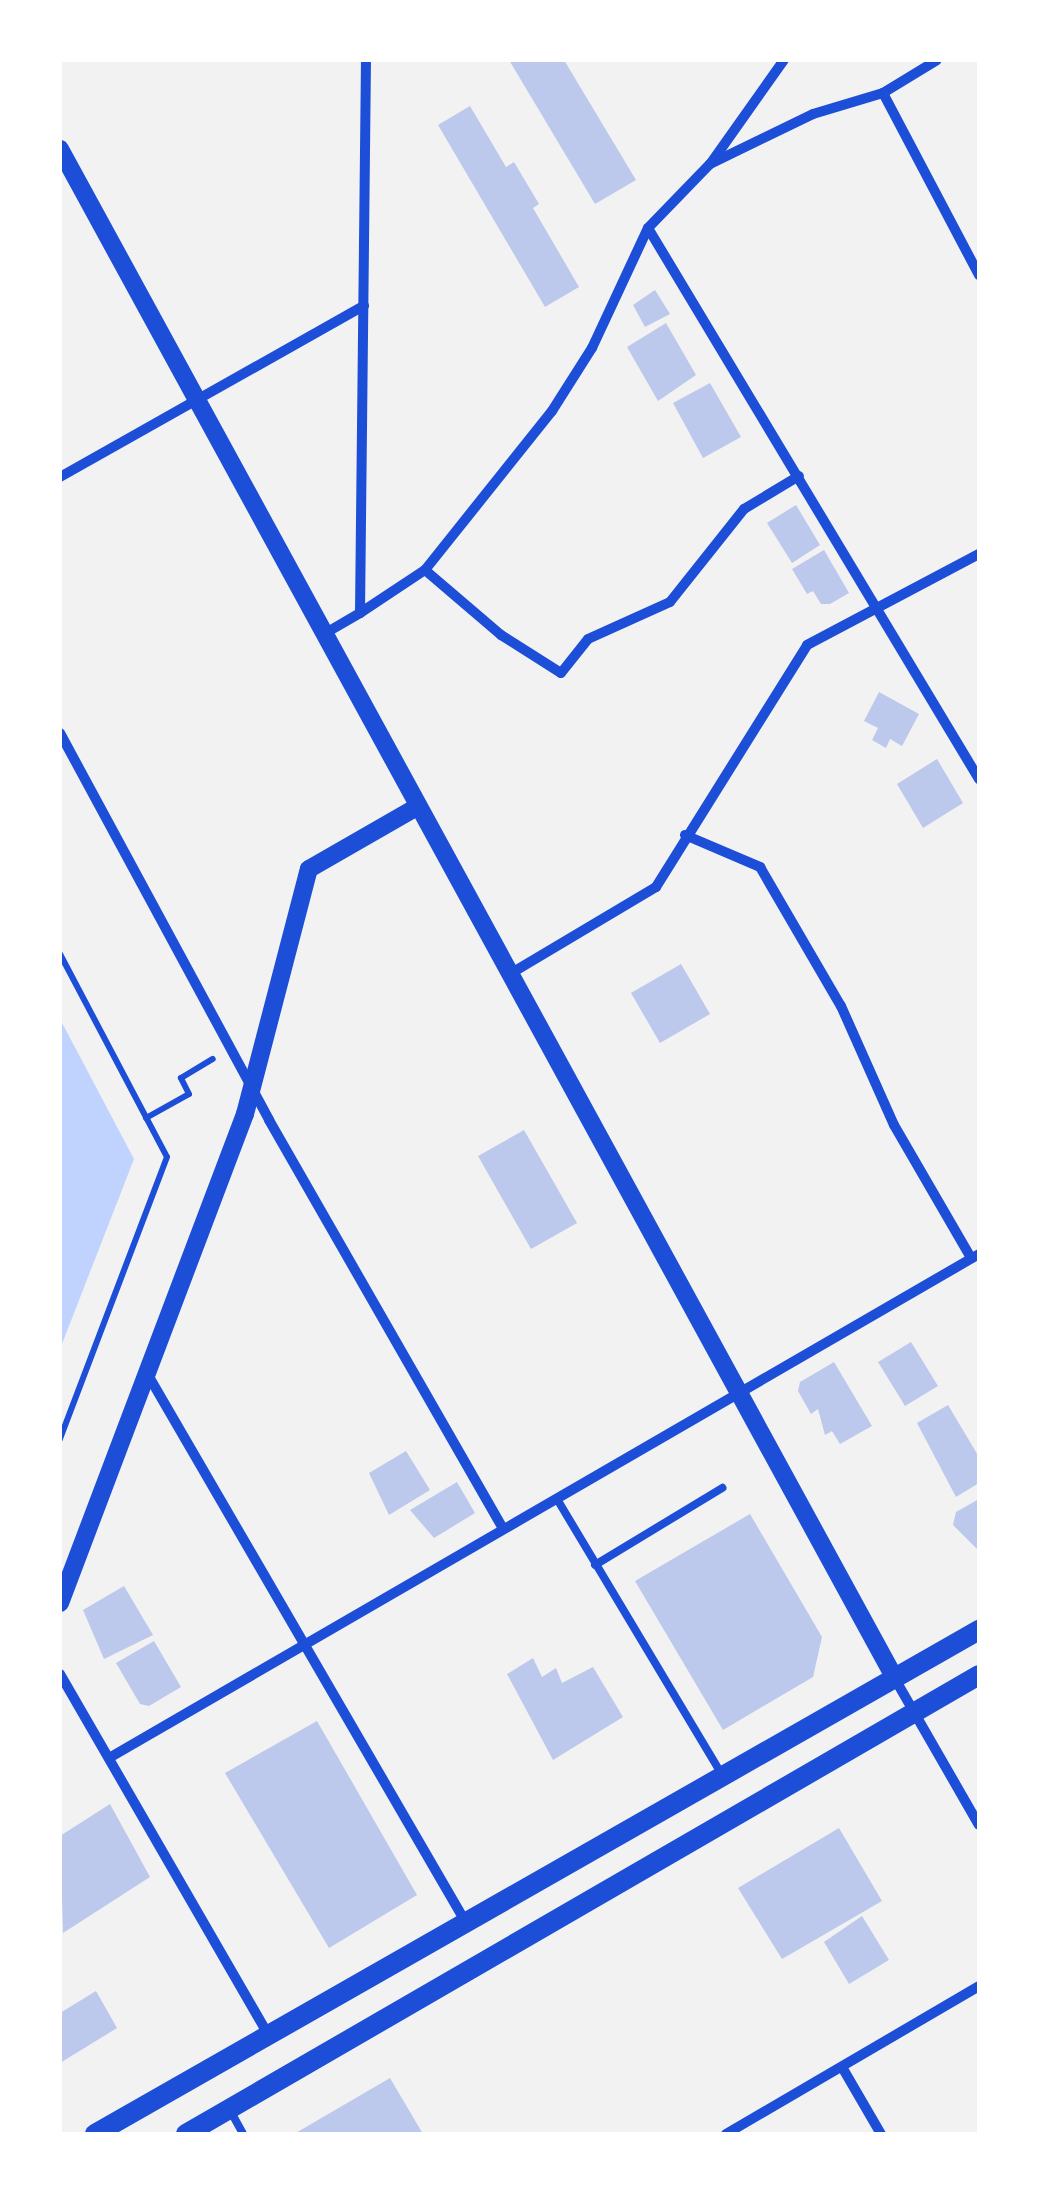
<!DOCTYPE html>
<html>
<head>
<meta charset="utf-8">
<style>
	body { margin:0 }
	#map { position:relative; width:1039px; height:2194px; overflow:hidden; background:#f2f2f2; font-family:"Source Serif 4",serif }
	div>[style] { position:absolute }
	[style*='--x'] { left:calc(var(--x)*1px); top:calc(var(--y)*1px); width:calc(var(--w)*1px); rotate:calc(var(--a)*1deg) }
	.water>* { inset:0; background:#bfd3fe }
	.building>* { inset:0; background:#bdc9ec }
	.path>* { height:6px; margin:-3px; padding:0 3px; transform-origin:3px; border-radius:3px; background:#1d4ed8 }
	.service>* { height:8px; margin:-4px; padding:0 4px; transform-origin:4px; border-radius:4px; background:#1d4ed8 }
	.minor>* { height:10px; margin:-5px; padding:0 5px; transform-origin:5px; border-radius:5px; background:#1d4ed8 }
	.tertiary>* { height:18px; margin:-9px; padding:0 9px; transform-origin:9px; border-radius:9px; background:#1d4ed8 }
	.secondary>* { height:20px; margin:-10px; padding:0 10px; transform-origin:10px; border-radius:10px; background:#1d4ed8 }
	span { translate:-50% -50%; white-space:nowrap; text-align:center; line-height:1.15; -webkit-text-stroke:9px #fff; paint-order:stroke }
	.frame { position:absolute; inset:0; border:62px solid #fff; pointer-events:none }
</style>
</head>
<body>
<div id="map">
	<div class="water">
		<div style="clip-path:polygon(60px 1019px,134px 1159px,60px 1349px)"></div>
	</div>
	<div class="building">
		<div style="clip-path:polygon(509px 60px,564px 60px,636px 180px,595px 204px)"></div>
		<div style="clip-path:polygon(470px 106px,506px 167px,514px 162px,539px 204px,533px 208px,579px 287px,545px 307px,438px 125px)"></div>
		<div style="clip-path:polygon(655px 290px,670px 314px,645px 327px,633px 305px)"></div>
		<div style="clip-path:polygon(666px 323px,696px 375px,658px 401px,627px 347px)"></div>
		<div style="clip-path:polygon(710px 383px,741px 437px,703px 458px,673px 403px)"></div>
		<div style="clip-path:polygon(796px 505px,820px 545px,792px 563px,767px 523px)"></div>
		<div style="clip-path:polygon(824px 550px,849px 593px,830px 604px,821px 604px,813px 591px,807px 594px,792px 569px)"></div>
		<div style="clip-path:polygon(879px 692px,919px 714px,902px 746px,890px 739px,886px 748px,872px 740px,878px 728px,864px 721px)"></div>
		<div style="clip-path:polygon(937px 759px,963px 803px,923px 828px,897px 784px)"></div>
		<div style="clip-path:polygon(681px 964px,710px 1014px,660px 1043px,631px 993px)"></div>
		<div style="clip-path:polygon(524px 1130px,577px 1223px,531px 1249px,478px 1156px)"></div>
		<div style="clip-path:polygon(911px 1342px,938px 1386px,905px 1406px,878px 1362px)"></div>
		<div style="clip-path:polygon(834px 1362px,872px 1426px,840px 1444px,832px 1431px,825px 1435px,818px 1409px,811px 1414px,798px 1391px,800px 1382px)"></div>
		<div style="clip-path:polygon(948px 1405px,979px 1457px,979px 1483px,956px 1497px,917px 1423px)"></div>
		<div style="clip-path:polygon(406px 1451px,430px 1490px,389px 1515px,369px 1473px)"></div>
		<div style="clip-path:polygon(457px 1482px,475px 1513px,434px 1538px,410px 1510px)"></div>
		<div style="clip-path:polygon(979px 1499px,979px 1551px,953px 1525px,956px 1512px)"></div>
		<div style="clip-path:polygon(750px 1514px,822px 1637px,813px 1677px,723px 1730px,635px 1581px)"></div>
		<div style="clip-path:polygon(124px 1586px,153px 1635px,104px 1659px,83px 1610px)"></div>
		<div style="clip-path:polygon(154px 1641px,181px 1687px,149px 1706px,140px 1704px,116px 1663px)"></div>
		<div style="clip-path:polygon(533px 1658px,542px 1677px,556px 1668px,562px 1683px,593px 1667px,623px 1717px,553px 1760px,507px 1674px)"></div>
		<div style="clip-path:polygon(317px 1721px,417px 1895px,329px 1948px,225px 1773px)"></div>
		<div style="clip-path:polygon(110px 1804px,150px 1877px,63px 1933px,60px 1836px)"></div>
		<div style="clip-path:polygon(839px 1828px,882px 1901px,782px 1959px,738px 1888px)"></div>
		<div style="clip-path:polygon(862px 1916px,889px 1960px,849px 1984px,824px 1942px)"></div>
		<div style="clip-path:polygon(96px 1991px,117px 2028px,60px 2063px,60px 2013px)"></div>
		<div style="clip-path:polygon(390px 2078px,423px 2134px,294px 2134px)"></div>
	</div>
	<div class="path">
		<div style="--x:60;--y:954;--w:229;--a:62.2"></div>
		<div style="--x:167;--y:1157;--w:302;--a:110.8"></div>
		<div style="--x:146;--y:1118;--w:49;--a:-29.2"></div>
		<div style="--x:189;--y:1094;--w:18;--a:-117"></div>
		<div style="--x:181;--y:1078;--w:37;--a:-31"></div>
	</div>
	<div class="service">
		<div style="--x:557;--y:1499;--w:319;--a:59.1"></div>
		<div style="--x:595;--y:1565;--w:149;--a:-31.2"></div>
		<div style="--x:231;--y:2112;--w:25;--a:61"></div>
	</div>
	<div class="minor">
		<div style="--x:883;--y:93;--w:206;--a:62.2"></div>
		<div style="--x:711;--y:163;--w:126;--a:-54.7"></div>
		<div style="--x:648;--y:228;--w:643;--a:59.01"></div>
		<div style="--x:60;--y:477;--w:349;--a:-29.4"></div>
		<div style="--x:425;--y:570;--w:100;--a:40.5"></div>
		<div style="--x:501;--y:635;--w:71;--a:32.3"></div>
		<div style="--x:561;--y:673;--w:43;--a:-51.5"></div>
		<div style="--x:588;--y:639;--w:90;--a:-24.3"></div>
		<div style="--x:670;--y:602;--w:119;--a:-51.5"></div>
		<div style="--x:744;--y:509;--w:64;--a:-31"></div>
		<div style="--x:360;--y:613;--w:78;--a:-33.5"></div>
		<div style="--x:425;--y:570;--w:203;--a:-51.4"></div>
		<div style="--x:552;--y:411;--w:75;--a:-57.6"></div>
		<div style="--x:592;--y:348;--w:132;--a:-65"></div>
		<div style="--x:648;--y:228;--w:89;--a:-45.9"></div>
		<div style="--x:710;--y:164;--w:114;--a:-25.9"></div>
		<div style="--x:813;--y:114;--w:73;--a:-16.7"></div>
		<div style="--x:883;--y:93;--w:63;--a:-31.4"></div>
		<div style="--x:324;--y:634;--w:42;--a:-30.3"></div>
		<div style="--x:360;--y:613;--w:553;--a:-89.38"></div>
		<div style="--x:60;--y:733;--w:440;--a:61.6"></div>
		<div style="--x:269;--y:1120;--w:470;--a:60.2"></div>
		<div style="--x:685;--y:835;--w:82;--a:23.1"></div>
		<div style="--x:760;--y:867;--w:161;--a:59.8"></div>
		<div style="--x:841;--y:1006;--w:130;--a:66"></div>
		<div style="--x:894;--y:1125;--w:154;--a:59.9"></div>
		<div style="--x:510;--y:974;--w:170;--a:-30.8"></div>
		<div style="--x:656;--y:887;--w:285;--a:-58"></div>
		<div style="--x:807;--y:645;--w:195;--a:-27.9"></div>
		<div style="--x:148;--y:1375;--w:631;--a:59.86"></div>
		<div style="--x:60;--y:1674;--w:418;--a:60"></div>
		<div style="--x:895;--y:1679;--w:168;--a:60.1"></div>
		<div style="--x:109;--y:1758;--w:1005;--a:-30.08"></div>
		<div style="--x:842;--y:2067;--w:78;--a:59.8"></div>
		<div style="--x:726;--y:2134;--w:293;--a:-30.3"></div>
	</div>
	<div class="tertiary">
		<div style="--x:60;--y:149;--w:1741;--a:61.37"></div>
		<div style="--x:60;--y:1603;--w:523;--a:-69.28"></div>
		<div style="--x:245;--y:1114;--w:253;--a:-75.4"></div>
		<div style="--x:309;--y:869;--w:125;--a:-29.9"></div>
	</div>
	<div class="secondary">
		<div style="--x:95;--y:2134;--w:1018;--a:-29.69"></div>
		<div style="--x:186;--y:2134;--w:916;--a:-30.06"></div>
	</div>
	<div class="frame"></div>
</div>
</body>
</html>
